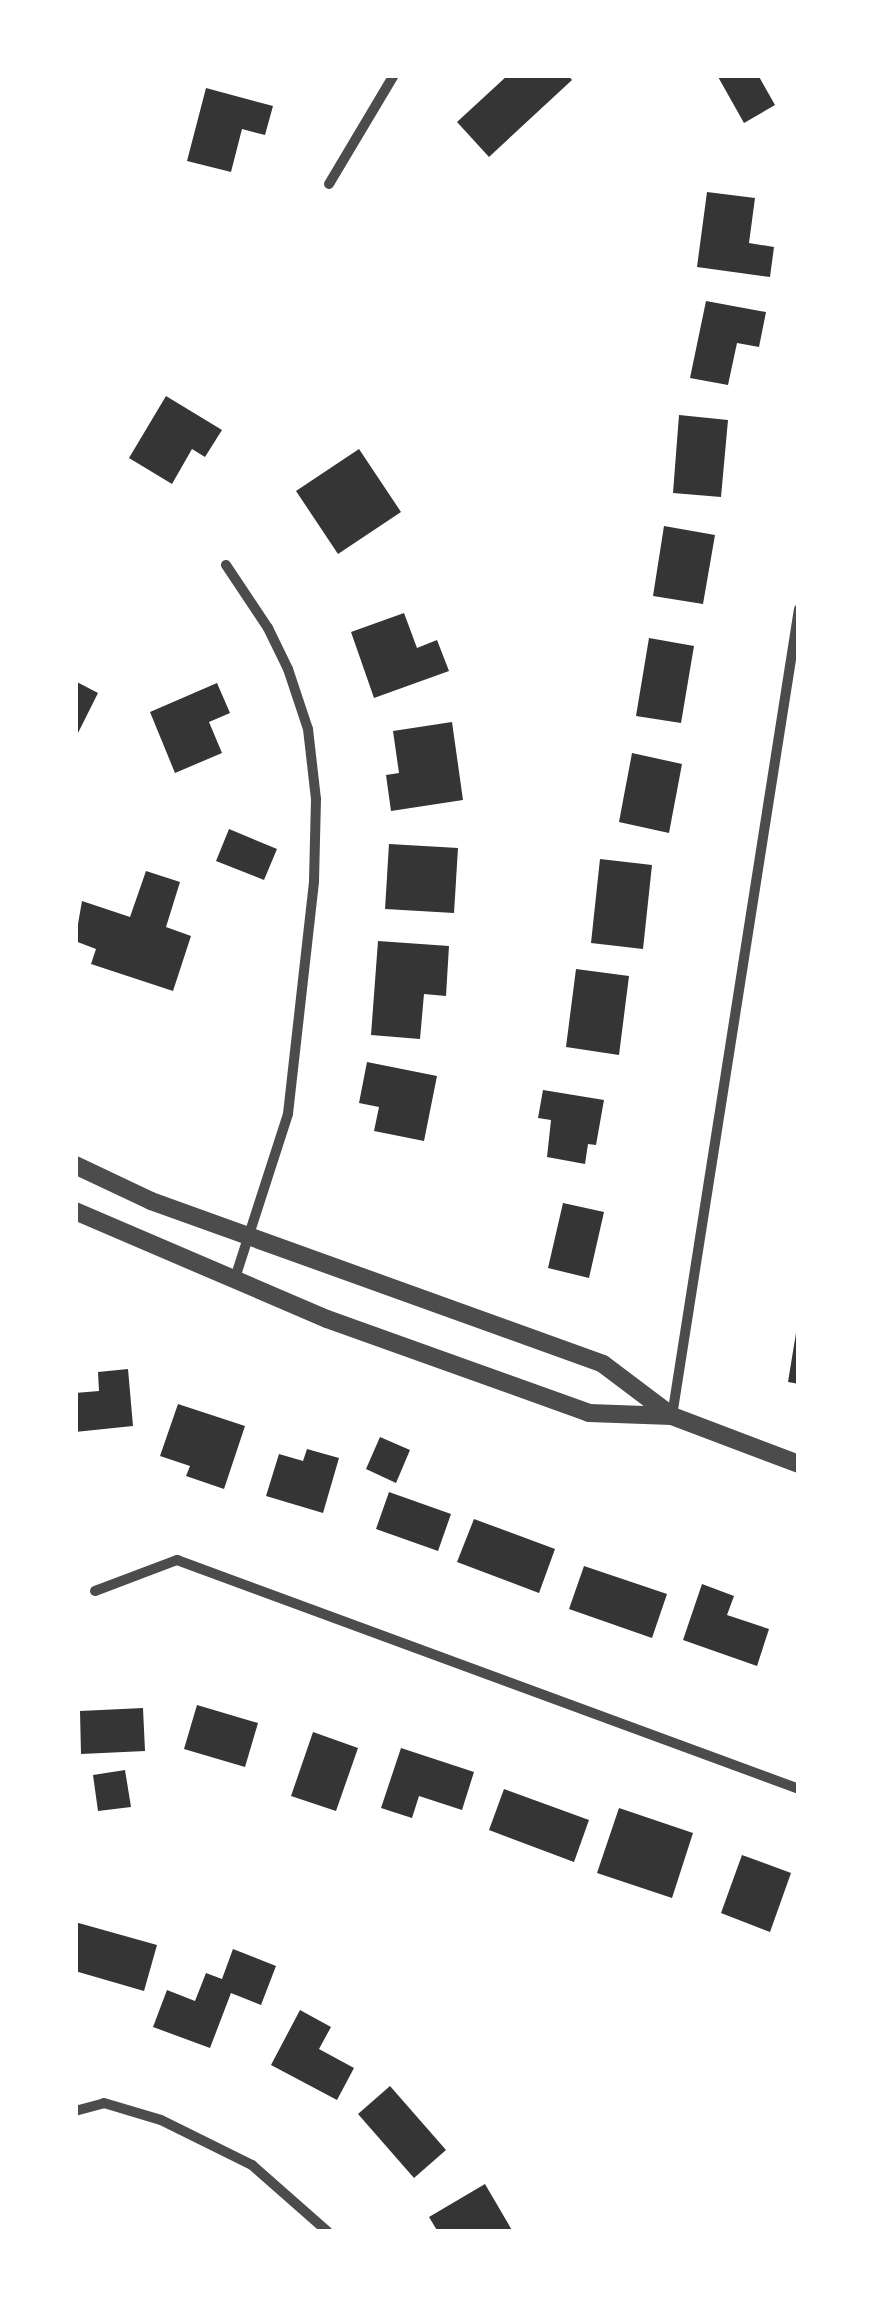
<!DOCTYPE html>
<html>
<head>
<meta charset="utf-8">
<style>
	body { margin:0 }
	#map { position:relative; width:874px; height:2307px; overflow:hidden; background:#fff; font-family:"IBM Plex Serif",serif }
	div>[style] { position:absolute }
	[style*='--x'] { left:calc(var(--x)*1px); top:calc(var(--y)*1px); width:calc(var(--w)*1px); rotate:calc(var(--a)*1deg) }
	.building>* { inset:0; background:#353535 }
	.minor>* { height:10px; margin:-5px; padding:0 5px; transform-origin:5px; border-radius:5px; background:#4c4c4c }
	.tertiary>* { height:18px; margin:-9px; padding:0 9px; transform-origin:9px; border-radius:9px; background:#4c4c4c }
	span { translate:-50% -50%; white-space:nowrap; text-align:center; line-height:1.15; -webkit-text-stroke:8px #fff; paint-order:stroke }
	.frame { position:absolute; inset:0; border:78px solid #fff; pointer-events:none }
</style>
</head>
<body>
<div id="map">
	<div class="building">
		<div style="clip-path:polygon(508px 75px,568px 75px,572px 80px,489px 157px,457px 122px)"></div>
		<div style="clip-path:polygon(717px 75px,758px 75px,775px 105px,744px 123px)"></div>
		<div style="clip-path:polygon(206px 88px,273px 106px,265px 135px,242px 129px,231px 172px,187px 161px)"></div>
		<div style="clip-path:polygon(707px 192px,755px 198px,749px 243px,774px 247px,770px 277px,697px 267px)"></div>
		<div style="clip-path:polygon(706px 301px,766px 312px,759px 347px,737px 343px,728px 385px,690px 378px)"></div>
		<div style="clip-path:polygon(166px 396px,222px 430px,205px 457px,192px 449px,172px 484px,129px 458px)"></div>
		<div style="clip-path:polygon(679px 415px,728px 420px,721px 497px,673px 493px)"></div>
		<div style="clip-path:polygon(359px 449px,401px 512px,338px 554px,296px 491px)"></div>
		<div style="clip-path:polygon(664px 526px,715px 535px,703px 604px,653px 596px)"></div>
		<div style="clip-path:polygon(404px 613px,417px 648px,437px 640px,449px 671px,374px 698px,351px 632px)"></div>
		<div style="clip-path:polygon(649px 638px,694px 646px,681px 723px,636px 716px)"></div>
		<div style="clip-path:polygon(75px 681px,98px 693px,75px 739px)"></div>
		<div style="clip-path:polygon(217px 683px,230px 713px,209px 722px,222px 753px,175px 773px,150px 712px)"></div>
		<div style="clip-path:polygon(452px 722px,463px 800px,391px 811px,386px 775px,399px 773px,393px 731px)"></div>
		<div style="clip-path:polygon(632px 753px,682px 764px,669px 833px,619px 822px)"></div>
		<div style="clip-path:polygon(229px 829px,277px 849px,264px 880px,216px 861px)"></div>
		<div style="clip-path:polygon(389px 844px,458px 848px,454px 913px,385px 909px)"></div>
		<div style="clip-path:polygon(600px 859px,652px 865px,643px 949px,591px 943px)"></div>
		<div style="clip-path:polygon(146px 871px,180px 882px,166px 927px,191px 936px,173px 991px,91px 964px,96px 949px,75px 941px,82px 901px,130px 917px)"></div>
		<div style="clip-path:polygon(378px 941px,449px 946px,446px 996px,424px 994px,420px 1039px,371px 1035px)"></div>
		<div style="clip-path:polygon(576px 969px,629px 976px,619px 1055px,566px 1047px)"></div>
		<div style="clip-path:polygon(367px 1062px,437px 1076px,424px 1141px,374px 1131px,379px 1107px,359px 1103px)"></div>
		<div style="clip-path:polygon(543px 1090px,604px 1100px,596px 1145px,588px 1144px,585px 1164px,547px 1157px,551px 1120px,538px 1118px)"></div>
		<div style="clip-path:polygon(563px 1203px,604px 1212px,589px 1278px,548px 1268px)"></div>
		<div style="clip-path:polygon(797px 1327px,799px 1327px,799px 1384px,788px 1382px)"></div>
		<div style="clip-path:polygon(128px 1369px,133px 1426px,75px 1432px,75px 1393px,99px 1391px,98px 1372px)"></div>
		<div style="clip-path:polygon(178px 1404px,245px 1426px,224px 1489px,186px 1476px,190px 1466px,160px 1456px)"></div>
		<div style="clip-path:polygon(380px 1437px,410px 1450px,396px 1483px,366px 1469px)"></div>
		<div style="clip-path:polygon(307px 1449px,339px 1458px,323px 1513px,266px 1496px,279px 1454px,303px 1461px)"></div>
		<div style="clip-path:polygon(389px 1492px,451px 1514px,438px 1551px,376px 1529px)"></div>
		<div style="clip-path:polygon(474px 1519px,555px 1549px,539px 1593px,457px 1562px)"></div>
		<div style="clip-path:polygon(584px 1566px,667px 1594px,652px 1638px,569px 1609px)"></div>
		<div style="clip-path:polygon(702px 1584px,734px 1596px,727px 1615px,769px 1629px,757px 1666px,683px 1640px)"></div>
		<div style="clip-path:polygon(197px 1705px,258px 1723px,245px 1767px,184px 1749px)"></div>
		<div style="clip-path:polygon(143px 1708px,145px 1751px,81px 1754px,80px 1711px)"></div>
		<div style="clip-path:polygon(313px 1732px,358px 1748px,336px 1811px,291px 1796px)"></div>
		<div style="clip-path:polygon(401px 1748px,474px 1772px,462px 1810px,419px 1796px,412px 1818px,381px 1808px)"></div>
		<div style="clip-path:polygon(125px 1770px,131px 1807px,98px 1811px,93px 1775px)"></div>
		<div style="clip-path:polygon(504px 1789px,589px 1820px,574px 1862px,489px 1830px)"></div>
		<div style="clip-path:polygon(619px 1808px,693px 1833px,672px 1898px,597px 1873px)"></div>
		<div style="clip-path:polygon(742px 1855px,791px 1873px,770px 1932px,721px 1913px)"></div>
		<div style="clip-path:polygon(75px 1922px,157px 1945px,144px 1991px,75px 1971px)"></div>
		<div style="clip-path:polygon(233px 1949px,276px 1966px,261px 2005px,231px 1993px,210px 2048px,153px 2027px,167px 1990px,195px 2001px,206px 1973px,222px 1979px)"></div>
		<div style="clip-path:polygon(300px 2010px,331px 2027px,319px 2049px,354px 2068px,337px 2100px,271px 2065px)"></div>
		<div style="clip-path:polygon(390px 2086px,446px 2150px,414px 2178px,358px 2114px)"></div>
		<div style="clip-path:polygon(485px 2184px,513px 2232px,438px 2232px,429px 2217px)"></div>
	</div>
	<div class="minor">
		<div style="--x:329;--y:184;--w:127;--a:-59.2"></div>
		<div style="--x:226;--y:565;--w:76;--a:56.3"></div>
		<div style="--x:268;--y:628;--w:46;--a:64"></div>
		<div style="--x:288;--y:669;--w:63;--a:71.6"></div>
		<div style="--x:308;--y:729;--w:70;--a:83.5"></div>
		<div style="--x:316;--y:799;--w:83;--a:91.4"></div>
		<div style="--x:314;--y:882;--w:233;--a:96.4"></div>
		<div style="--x:288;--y:1114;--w:172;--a:107.9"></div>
		<div style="--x:672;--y:1416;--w:817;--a:-81.06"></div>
		<div style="--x:95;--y:1591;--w:88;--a:-20.7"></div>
		<div style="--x:177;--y:1560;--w:663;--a:20.21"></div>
		<div style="--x:75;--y:2111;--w:30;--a:-15"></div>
		<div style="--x:104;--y:2103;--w:59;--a:16.6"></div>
		<div style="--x:161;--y:2120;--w:102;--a:26.3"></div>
		<div style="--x:252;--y:2165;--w:101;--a:41.4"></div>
	</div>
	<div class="tertiary">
		<div style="--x:75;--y:1165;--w:84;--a:25.3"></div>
		<div style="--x:151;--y:1201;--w:480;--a:19.8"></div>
		<div style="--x:603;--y:1364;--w:86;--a:37"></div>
		<div style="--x:672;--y:1416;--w:136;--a:20.7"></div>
		<div style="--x:75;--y:1211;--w:274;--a:23.2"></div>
		<div style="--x:327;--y:1319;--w:278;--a:19.7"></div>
		<div style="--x:589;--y:1413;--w:83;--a:2.1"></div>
	</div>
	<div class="frame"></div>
</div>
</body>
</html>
